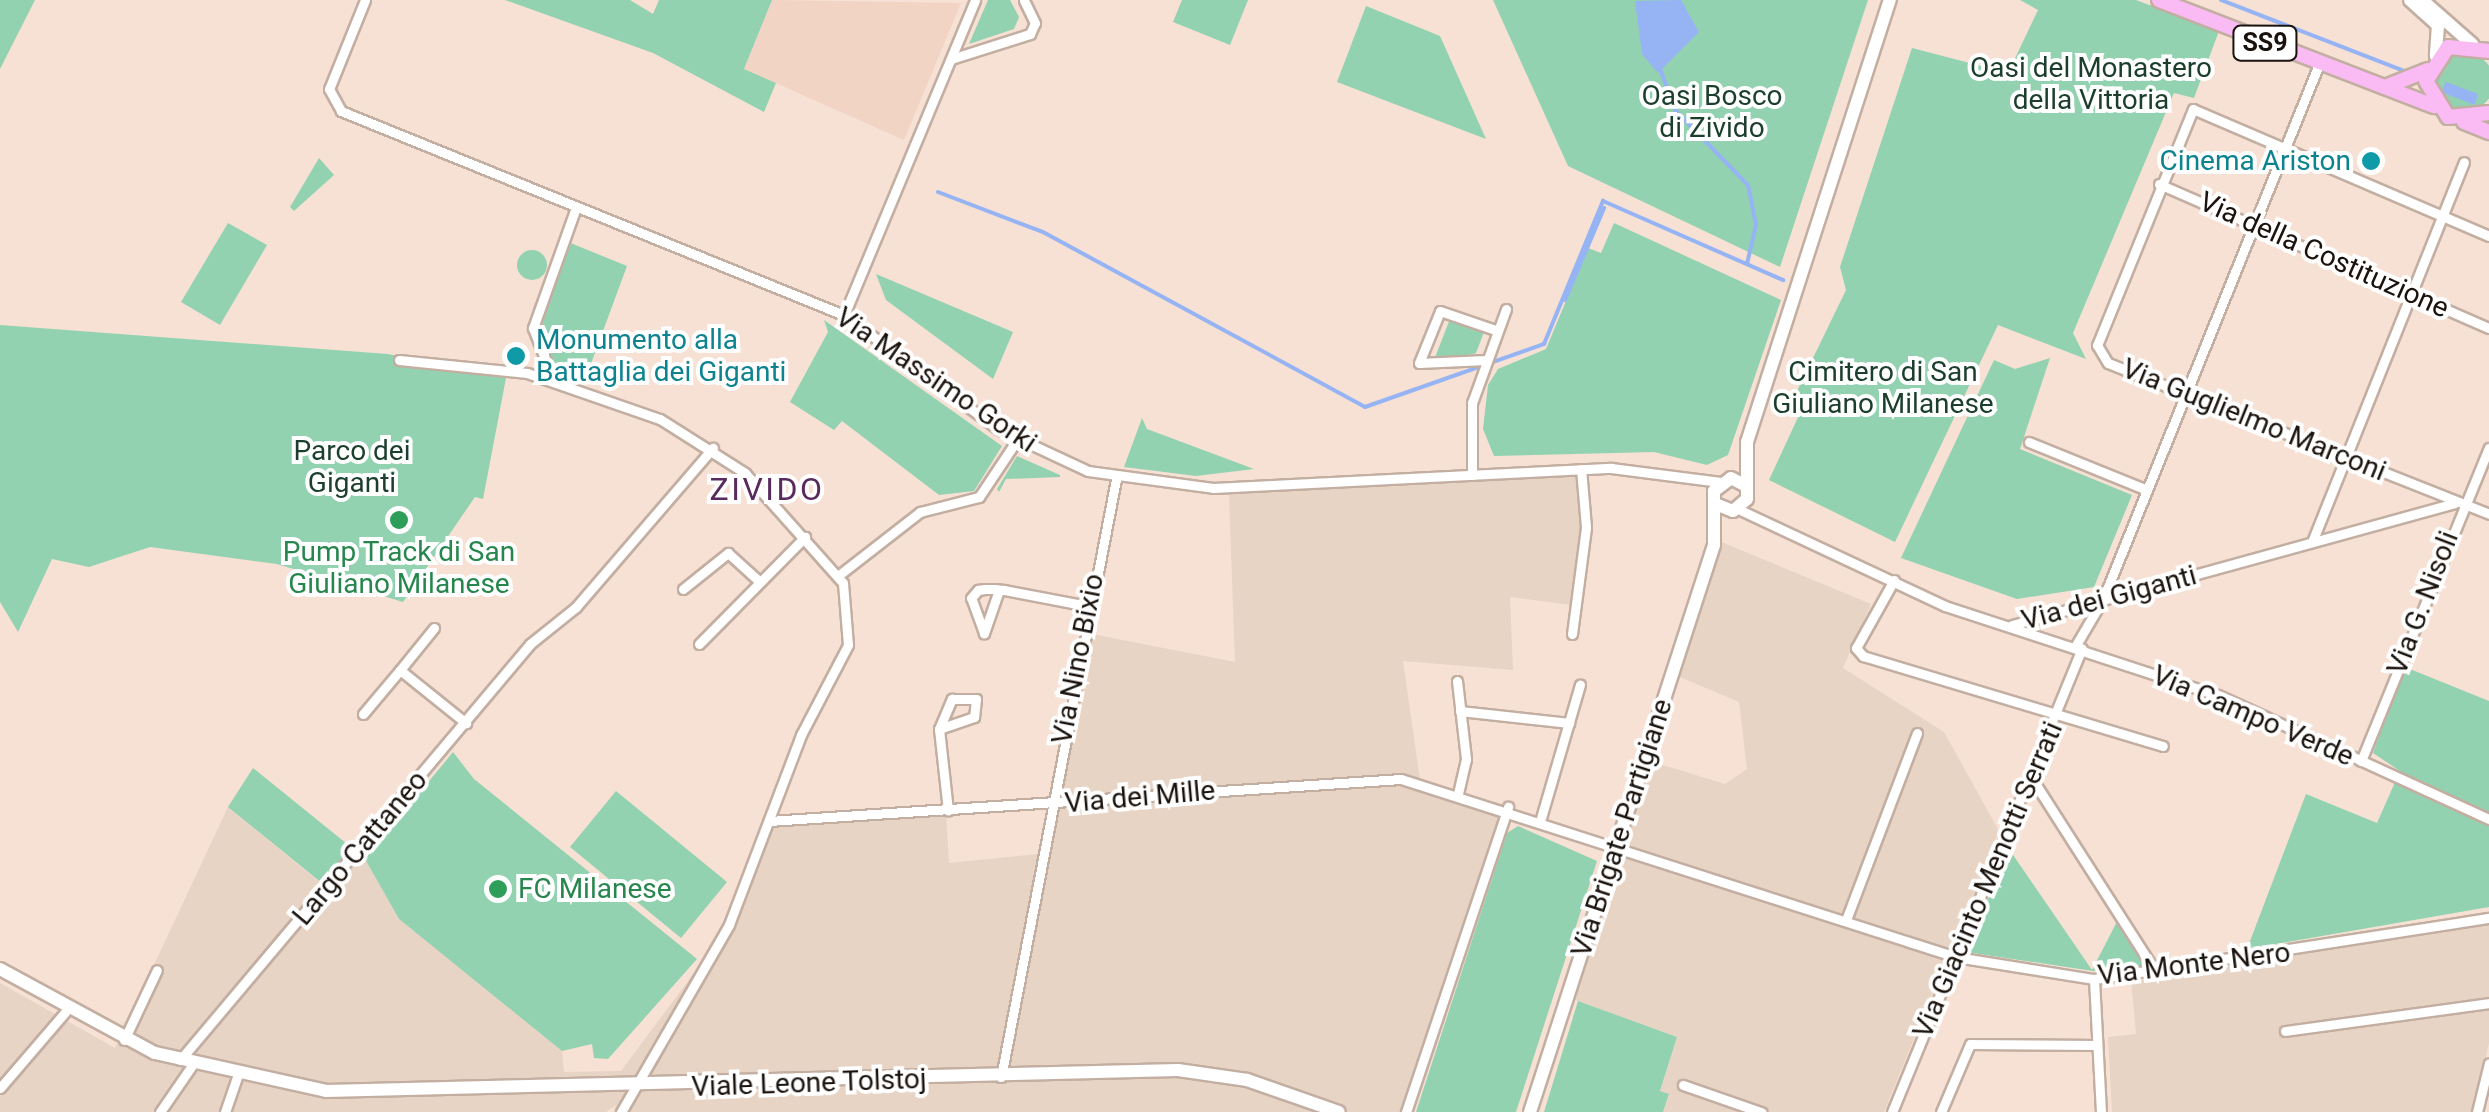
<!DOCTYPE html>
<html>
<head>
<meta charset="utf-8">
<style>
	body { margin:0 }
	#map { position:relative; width:2489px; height:1112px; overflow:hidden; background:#f6e1d4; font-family:Roboto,sans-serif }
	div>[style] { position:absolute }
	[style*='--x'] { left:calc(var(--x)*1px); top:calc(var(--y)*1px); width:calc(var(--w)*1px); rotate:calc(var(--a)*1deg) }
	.built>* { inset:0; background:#f1d4c4 }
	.industrial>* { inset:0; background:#e7d4c4 }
	.green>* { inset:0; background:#92d2b1 }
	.round { border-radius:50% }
	.water>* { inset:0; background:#96b4f4 }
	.stream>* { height:4px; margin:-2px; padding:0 2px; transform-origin:2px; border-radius:2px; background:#96b4f4 }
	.roads { filter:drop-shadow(2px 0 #c3aea2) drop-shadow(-2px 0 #c3aea2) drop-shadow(0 2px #c3aea2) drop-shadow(0 -2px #c3aea2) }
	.street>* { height:9px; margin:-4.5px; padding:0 4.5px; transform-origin:4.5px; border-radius:4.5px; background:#fff }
	.secondary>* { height:12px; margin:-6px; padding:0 6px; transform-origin:6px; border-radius:6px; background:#fff }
	.primary>* { height:14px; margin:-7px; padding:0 7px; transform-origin:7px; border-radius:7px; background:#fabbf4 }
	.dots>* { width:28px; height:28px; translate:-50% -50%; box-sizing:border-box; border:5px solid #fff; border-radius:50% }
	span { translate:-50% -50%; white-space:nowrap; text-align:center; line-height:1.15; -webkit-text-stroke:8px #fff; paint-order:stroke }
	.shield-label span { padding:2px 8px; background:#fff; border:2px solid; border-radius:8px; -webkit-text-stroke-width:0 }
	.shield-label { font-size:25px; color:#19120d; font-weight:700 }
	.park-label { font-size:28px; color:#1b3e2d }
	.culture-label { font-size:28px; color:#0d838f }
	.right { translate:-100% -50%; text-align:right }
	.left { translate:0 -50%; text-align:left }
	.street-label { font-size:28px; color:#19120d }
	.leisure-label { font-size:28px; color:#27864d }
	.quarter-label { font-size:32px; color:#592a5d; letter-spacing:2.5px }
</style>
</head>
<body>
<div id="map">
	<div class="built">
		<div style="clip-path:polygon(772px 0,961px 3px,904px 140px,744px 69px)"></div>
	</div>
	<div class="industrial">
		<div style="clip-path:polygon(1576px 474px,1582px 526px,1571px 605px,1510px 597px,1513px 670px,1403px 661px,1421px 787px,1502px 810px,1400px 1112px,614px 1112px,616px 1105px,606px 1112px,0 1112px,0 983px,115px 1048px,228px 807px,328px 889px,358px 854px,365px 859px,399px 919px,562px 1051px,564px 1072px,621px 1071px,723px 934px,765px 823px,946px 814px,949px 863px,1049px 853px,1092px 634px,1235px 662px,1229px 494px)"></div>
		<div style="clip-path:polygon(1719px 541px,1871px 604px,1843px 668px,1944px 732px,1999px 831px,1884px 1112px,1663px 1112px,1669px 1095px,1660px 1092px,1677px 1037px,1570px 998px,1650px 761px,1725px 784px,1747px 769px,1739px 702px,1675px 675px)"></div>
		<div style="clip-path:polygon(2489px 921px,2489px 1043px,2474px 1112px,2112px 1112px,2108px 1037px,2136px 1034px,2131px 979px)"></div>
	</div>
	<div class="green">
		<div style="clip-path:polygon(0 0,35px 0,0 69px)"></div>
		<div style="clip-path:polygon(505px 0,630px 0,653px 14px,659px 0,772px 0,744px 69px,776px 83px,764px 112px,653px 53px)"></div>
		<div style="clip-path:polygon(988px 0,1010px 0,1019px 17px,1014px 29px,969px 44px)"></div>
		<div style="clip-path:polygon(1182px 0,1248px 0,1230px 45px,1173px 22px)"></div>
		<div style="clip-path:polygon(1493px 0,1868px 0,1780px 267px,1568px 166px)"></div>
		<div style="clip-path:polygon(2020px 0,2136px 0,2219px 31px,2194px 98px,2174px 93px,2073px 333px,2086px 359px,1998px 325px,1895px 542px,1769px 480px,1806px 400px,1796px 393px,1846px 290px,1840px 267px,1912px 48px,2008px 73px,2038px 10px)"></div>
		<div style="clip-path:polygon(1366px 6px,1440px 36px,1486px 139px,1337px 82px)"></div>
		<div class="round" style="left:2436px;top:53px;width:58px;height:58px"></div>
		<div style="clip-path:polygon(319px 158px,334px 175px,294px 211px,290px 207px)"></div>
		<div style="clip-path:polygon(228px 223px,267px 245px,220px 325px,181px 302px)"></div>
		<div style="clip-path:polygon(1614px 223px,1781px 300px,1728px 455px,1707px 465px,1654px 452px,1494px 456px,1483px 429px,1488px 385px,1498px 369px,1546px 349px,1588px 248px,1601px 253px)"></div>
		<div style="clip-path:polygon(568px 242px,627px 266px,586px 377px,546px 361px,537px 342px)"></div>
		<div class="round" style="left:517px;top:250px;width:30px;height:30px"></div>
		<div style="clip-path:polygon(876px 274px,1013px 332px,993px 379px,886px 300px)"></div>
		<div style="clip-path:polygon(1450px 319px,1484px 332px,1476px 353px,1432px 365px)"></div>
		<div style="clip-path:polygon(824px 320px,1002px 446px,974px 491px,939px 495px,842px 421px,834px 430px,790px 402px,828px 332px)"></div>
		<div style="clip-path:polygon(0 325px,388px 354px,506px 378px,483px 499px,475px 497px,403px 602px,277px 564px,150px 547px,89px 567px,52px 559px,18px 632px,0 602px)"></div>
		<div style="clip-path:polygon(2050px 358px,2020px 449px,2132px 495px,2094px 587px,2017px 599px,1901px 558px,1994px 360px,2015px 369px)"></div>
		<div style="clip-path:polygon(1142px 418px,1147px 429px,1254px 469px,1196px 476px,1124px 467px)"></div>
		<div style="clip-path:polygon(1017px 456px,1060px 475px,1060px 477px,1006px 479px,999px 492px,997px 489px)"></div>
		<div style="clip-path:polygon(2405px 667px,2489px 701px,2489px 907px,2247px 949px,2306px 794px,2377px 823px,2400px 771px,2373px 753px)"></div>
		<div style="clip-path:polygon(453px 752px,474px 779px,697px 959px,608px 1059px,594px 1058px,592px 1044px,562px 1051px,399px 919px,365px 859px)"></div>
		<div style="clip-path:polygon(253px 768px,352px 848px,323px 884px,228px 807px)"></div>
		<div style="clip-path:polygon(616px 791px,727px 882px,681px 938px,570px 847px)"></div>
		<div style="clip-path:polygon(1518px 826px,1597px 861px,1516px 1112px,1416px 1112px,1507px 833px)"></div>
		<div style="clip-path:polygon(2009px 849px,2092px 970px,2123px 910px,2154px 967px,2093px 971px,1966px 952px)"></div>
		<div style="clip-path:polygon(1578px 1001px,1677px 1037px,1660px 1091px,1669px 1094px,1663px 1112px,1544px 1112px)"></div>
	</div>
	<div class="water">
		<div style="clip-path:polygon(1681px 0,1699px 32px,1658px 73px,1642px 54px,1635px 1px)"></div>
		<div style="clip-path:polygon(2446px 82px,2478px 94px,2475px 105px,2441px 92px)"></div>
	</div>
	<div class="stream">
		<div style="--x:2221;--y:0;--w:199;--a:21.2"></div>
		<div style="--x:1661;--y:71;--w:41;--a:70.3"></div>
		<div style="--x:1675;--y:110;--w:105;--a:45.8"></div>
		<div style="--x:1748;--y:185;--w:41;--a:78.7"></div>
		<div style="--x:1756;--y:225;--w:40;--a:103"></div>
		<div style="--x:938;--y:192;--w:112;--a:20.9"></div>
		<div style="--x:1043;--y:232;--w:366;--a:28.5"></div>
		<div style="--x:1365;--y:407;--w:190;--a:-19.4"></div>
		<div style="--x:1544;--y:344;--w:155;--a:-67.6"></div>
		<div style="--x:1603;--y:201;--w:197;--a:23.7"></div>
		<div style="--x:1565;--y:300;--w:100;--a:-67"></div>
	</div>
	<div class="roads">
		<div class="street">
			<div style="--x:365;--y:0;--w:96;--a:112"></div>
			<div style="--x:329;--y:89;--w:25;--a:61"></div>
			<div style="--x:341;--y:111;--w:543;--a:22.08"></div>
			<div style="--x:844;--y:315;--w:192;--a:36.5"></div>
			<div style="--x:998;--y:429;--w:99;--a:25"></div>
			<div style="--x:1088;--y:471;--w:126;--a:7.7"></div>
			<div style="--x:1213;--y:488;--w:399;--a:-2.9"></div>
			<div style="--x:1611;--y:468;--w:110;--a:7.3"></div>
			<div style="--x:951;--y:59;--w:83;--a:-17.6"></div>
			<div style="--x:1030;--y:34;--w:12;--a:-66"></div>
			<div style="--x:1035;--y:23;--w:25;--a:-116"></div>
			<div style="--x:2159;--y:184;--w:360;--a:23.6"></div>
			<div style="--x:2489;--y:236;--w:322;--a:-156.8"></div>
			<div style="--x:2193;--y:109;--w:255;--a:112.1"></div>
			<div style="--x:2097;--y:345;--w:21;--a:59"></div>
			<div style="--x:2108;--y:363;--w:410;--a:21.6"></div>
			<div style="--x:844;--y:315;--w:341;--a:-67.4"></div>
			<div style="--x:399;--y:360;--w:129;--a:5.8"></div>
			<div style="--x:527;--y:373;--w:141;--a:19.1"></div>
			<div style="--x:660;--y:419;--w:101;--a:32.4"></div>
			<div style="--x:745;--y:473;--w:147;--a:48.3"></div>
			<div style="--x:843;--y:583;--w:62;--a:85.4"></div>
			<div style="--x:848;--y:645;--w:102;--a:117.6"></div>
			<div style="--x:801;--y:735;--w:203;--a:110.8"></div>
			<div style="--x:729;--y:925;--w:216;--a:120"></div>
			<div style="--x:1486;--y:360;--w:67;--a:177.4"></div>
			<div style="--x:1419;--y:363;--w:56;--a:-68"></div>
			<div style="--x:1440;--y:311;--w:61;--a:19"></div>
			<div style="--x:553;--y:379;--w:55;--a:-111.4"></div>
			<div style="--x:533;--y:328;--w:128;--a:-70.4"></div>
			<div style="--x:2029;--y:442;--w:127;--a:22.1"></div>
			<div style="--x:1472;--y:475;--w:72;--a:-90"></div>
			<div style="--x:1472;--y:403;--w:100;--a:-70.1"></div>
			<div style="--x:1738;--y:509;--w:229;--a:25.1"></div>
			<div style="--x:1945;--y:606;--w:287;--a:18.1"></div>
			<div style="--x:2218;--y:695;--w:298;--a:24.6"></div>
			<div style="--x:2312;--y:542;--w:409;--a:-68.2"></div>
			<div style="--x:839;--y:575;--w:103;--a:-37.9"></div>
			<div style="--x:920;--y:512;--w:61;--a:-14.3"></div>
			<div style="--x:979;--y:497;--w:69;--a:-56.3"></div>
			<div style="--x:1894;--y:580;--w:78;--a:119.2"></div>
			<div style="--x:1856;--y:648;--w:11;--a:49"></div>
			<div style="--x:1863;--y:656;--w:313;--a:16.7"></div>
			<div style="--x:683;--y:589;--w:58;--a:-38.7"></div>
			<div style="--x:728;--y:553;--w:43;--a:42.2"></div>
			<div style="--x:999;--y:590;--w:46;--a:109.2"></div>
			<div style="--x:984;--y:633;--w:37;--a:-110"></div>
			<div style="--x:971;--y:598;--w:11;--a:-49"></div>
			<div style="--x:978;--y:590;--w:7;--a:-8"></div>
			<div style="--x:985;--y:589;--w:9;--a:0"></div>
			<div style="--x:994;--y:589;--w:10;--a:6"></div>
			<div style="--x:1004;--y:590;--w:86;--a:10.8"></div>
			<div style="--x:2012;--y:625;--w:459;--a:-15.4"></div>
			<div style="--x:1572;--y:634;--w:108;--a:-82.5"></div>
			<div style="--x:1586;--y:527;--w:58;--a:-94.9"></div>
			<div style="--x:699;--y:644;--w:151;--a:-45.3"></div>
			<div style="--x:2076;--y:645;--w:53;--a:-59.6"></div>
			<div style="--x:2103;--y:599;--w:577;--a:-68.01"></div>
			<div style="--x:400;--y:670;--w:54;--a:-51"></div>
			<div style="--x:1457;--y:681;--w:79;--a:83.4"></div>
			<div style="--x:1466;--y:759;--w:35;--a:103"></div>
			<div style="--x:1460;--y:711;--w:110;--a:6.3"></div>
			<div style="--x:363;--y:714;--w:57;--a:-49.9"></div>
			<div style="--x:400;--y:670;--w:85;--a:38.8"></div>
			<div style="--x:939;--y:729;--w:33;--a:-67"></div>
			<div style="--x:952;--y:699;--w:24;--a:0"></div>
			<div style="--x:976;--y:699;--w:18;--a:96"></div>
			<div style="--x:974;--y:717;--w:37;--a:161"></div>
			<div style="--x:939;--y:729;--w:82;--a:83.7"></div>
			<div style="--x:2361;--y:761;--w:338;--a:-67.8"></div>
			<div style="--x:2031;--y:777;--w:234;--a:57.4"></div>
			<div style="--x:1541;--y:818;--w:139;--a:-73.7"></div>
			<div style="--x:769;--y:821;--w:633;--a:-3.8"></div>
			<div style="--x:1401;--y:779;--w:583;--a:17.78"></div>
			<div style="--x:1956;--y:957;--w:140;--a:9.1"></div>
			<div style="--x:2094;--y:979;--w:400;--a:-8.8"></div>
			<div style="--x:1846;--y:920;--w:200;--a:-69.2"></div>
			<div style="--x:2094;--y:979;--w:133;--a:87"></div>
			<div style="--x:2285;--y:1031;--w:206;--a:-7.8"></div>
			<div style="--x:124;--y:1040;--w:77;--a:-64.8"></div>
			<div style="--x:180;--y:1060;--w:544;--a:-49.92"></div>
			<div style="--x:530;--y:644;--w:59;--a:-38.8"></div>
			<div style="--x:576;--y:607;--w:210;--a:-49.3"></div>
			<div style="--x:1001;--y:1077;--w:609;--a:-79.11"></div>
			<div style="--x:1683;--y:1085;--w:83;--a:19.1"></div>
			<div style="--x:0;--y:1088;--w:101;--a:-49.4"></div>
			<div style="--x:160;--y:1112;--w:58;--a:-55.5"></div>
			<div style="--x:225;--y:1112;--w:37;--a:-71"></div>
			<div style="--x:1406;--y:1112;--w:322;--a:-71.5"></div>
			<div style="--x:1892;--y:1112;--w:501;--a:-67.73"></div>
			<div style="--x:1941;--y:1112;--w:74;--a:-66.9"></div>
			<div style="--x:1970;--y:1044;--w:127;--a:0.5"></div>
			<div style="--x:2477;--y:1112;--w:50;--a:-76.2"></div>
		</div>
		<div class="secondary">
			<div style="--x:2410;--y:0;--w:38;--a:42"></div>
			<div style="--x:2438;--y:25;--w:31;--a:94"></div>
			<div style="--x:2422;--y:0;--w:67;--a:41.3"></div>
			<div style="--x:1718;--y:505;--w:16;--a:22"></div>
			<div style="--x:1733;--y:511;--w:18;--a:-41"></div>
			<div style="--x:1747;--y:499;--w:57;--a:-90"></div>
			<div style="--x:1747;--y:442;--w:465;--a:-72.1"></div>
			<div style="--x:0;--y:969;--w:176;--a:28.5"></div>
			<div style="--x:155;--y:1053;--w:175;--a:12.5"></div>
			<div style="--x:326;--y:1091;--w:852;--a:-1.41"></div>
			<div style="--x:1178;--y:1070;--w:70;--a:8.2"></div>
			<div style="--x:1247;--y:1080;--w:97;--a:19.2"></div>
			<div style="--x:1530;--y:1112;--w:596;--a:-72.02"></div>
			<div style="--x:1714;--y:545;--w:54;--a:-90"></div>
			<div style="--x:1714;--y:491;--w:21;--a:-37"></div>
			<div style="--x:1731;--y:478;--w:15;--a:28"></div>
		</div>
		<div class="primary">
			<div style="--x:2159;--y:0;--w:295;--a:21.1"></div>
			<div style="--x:2489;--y:51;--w:41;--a:-174.4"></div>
			<div style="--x:2448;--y:47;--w:40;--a:122.9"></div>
			<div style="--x:2426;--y:81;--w:42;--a:58.6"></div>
			<div style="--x:2448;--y:117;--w:41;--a:-5.6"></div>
			<div style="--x:2385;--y:87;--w:46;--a:-21.6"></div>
			<div style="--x:2464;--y:122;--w:27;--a:22"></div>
		</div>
	</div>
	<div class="dots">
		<div style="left:2371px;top:161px;background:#0f9aa8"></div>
		<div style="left:516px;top:356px;background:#0f9aa8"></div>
		<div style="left:399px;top:520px;background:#2e9e5b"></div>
		<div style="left:498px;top:889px;background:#2e9e5b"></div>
	</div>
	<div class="shield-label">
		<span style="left:2265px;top:43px">SS9</span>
	</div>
	<div class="park-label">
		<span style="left:2091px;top:84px">Oasi del Monastero<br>della Vittoria</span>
		<span style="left:1712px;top:112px">Oasi Bosco<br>di Zivido</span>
		<span style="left:1883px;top:388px">Cimitero di San<br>Giuliano Milanese</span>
		<span style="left:352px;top:467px">Parco dei<br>Giganti</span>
	</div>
	<div class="culture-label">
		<span class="right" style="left:2351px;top:161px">Cinema Ariston</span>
		<span class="left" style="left:536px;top:356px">Monumento alla<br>Battaglia dei Giganti</span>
	</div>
	<div class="street-label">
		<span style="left:2324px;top:255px;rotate:24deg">Via della Costituzione</span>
		<span style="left:936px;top:380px;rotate:34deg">Via Massimo Gorki</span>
		<span style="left:2254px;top:420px;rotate:22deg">Via Guglielmo Marconi</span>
		<span style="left:2109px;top:598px;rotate:-15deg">Via dei Giganti</span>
		<span style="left:2423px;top:603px;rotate:-69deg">Via G. Nisoli</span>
		<span style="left:1078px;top:659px;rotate:-79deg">Via Nino Bixio</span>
		<span style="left:2253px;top:716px;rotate:23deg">Via Campo Verde</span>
		<span style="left:1140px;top:797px;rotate:-5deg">Via dei Mille</span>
		<span style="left:1622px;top:828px;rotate:-72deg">Via Brigate Partigiane</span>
		<span style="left:360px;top:848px;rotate:-50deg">Largo Cattaneo</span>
		<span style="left:1988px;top:880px;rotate:-67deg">Via Giacinto Menotti Serrati</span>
		<span style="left:2194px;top:964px;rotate:-7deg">Via Monte Nero</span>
		<span style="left:809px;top:1083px;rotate:-2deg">Viale Leone Tolstoj</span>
	</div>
	<div class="leisure-label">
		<span style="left:399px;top:568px">Pump Track di San<br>Giuliano Milanese</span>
		<span class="left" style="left:518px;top:889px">FC Milanese</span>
	</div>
	<div class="quarter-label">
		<span style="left:767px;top:489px">ZIVIDO</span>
	</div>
</div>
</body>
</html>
